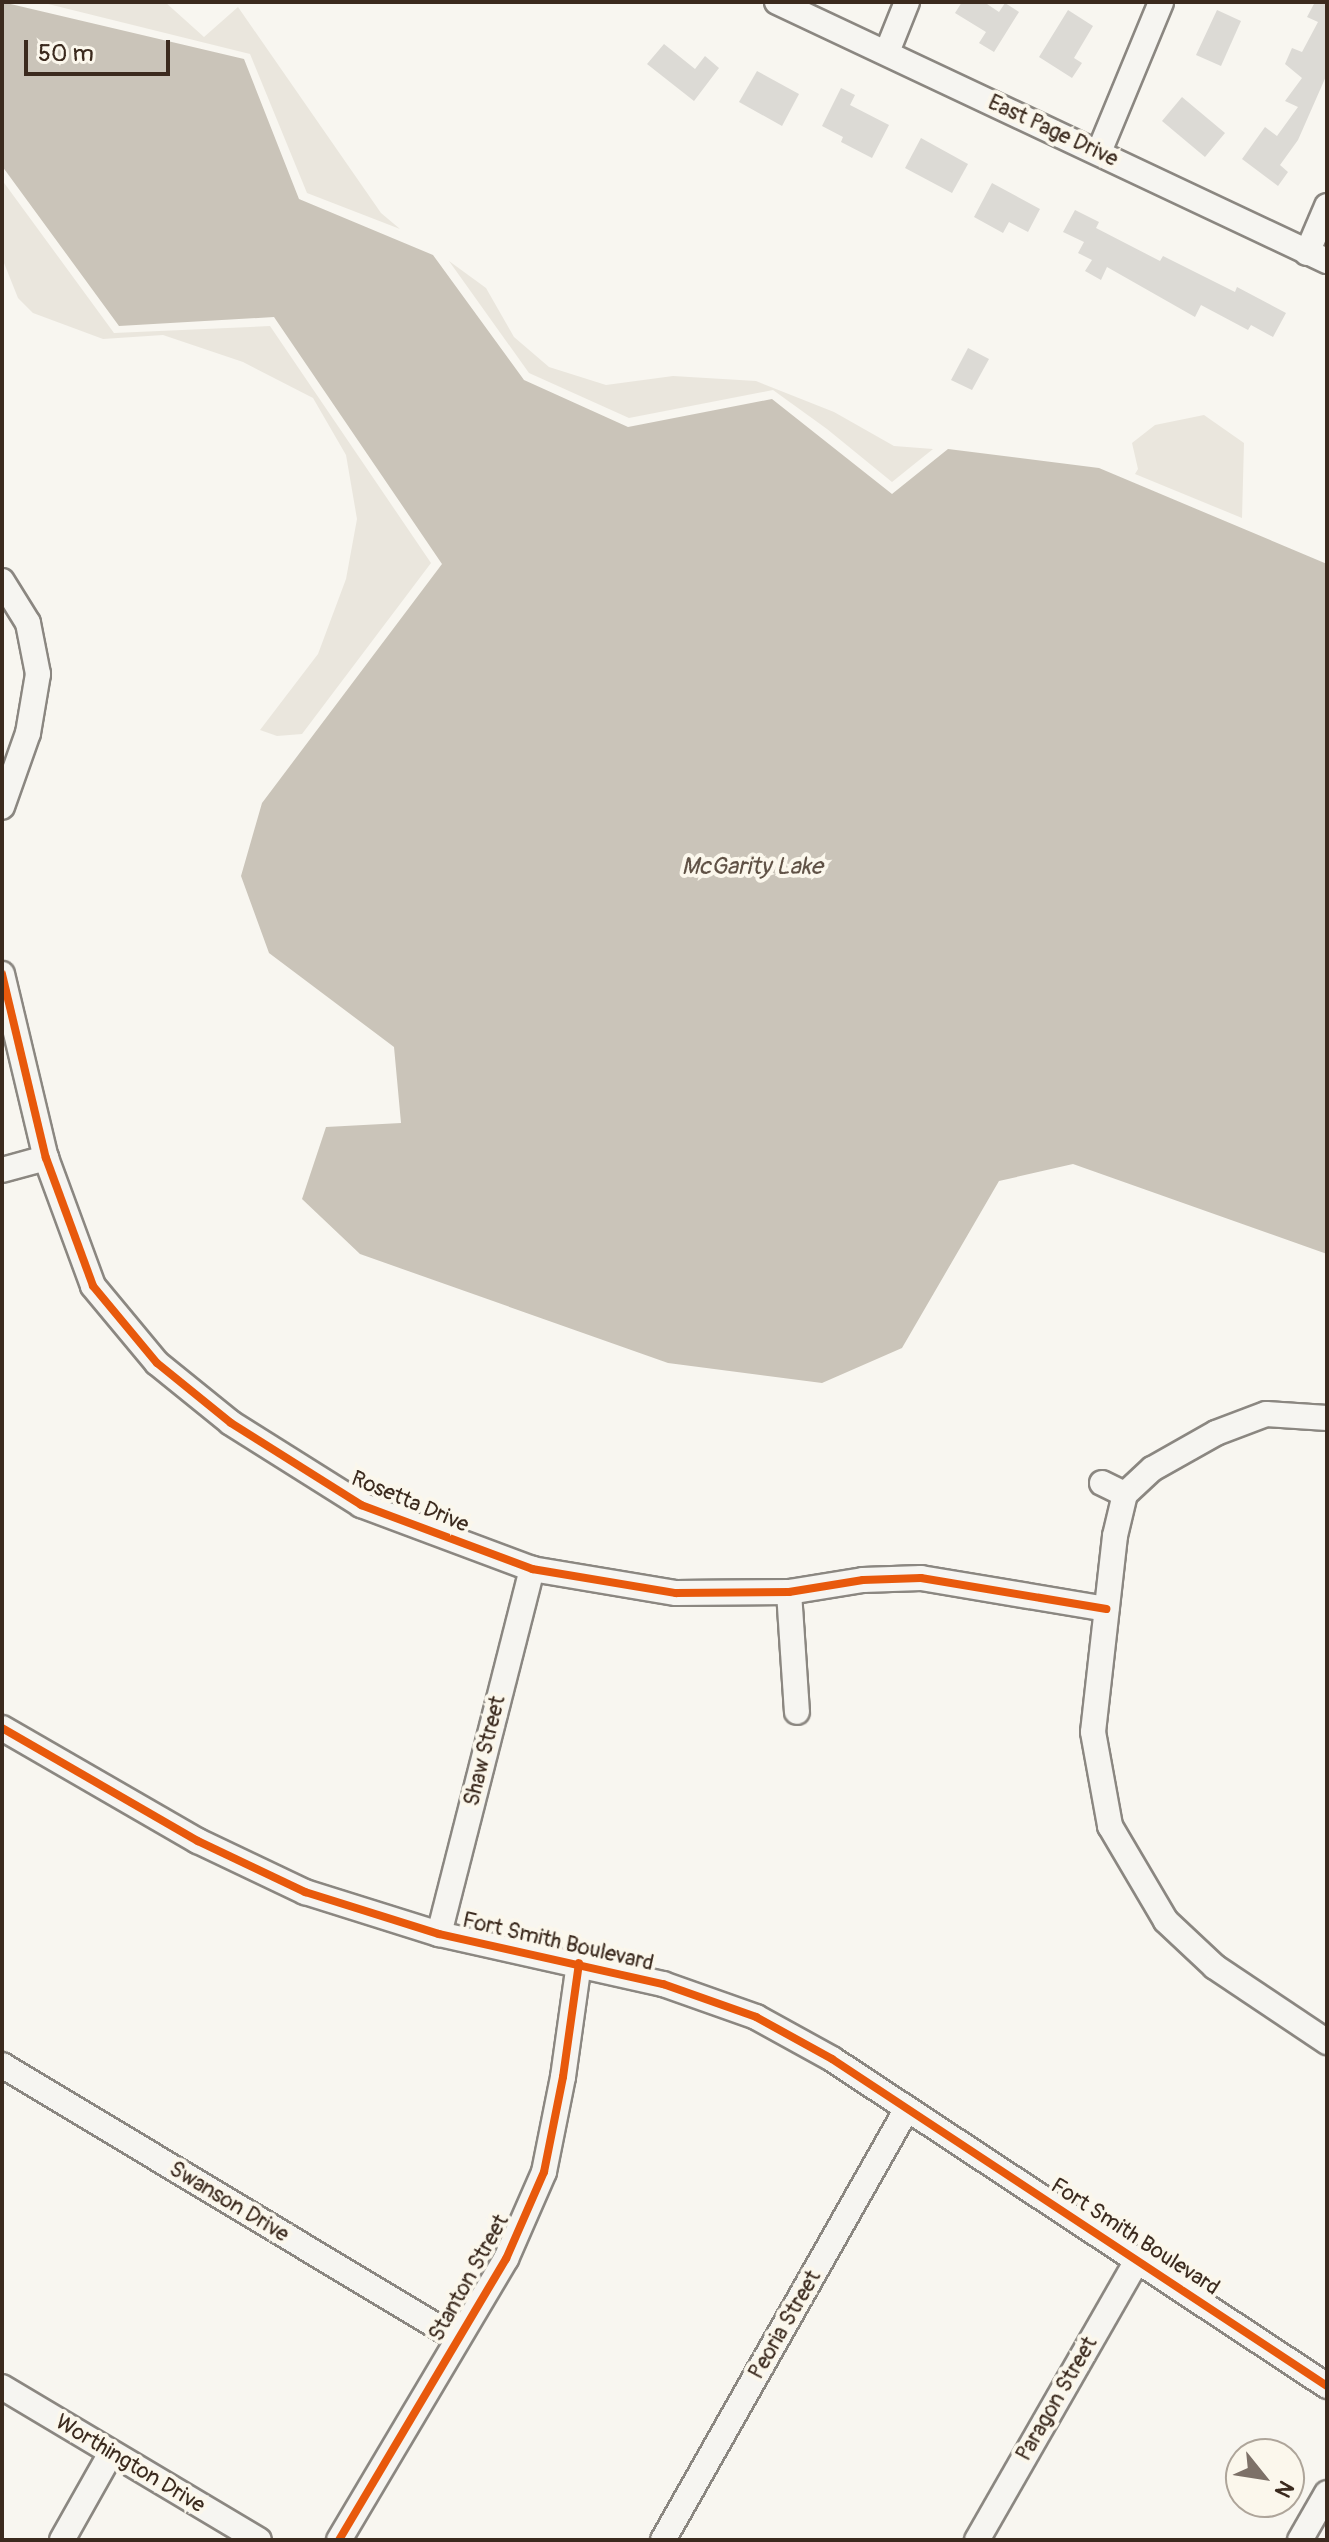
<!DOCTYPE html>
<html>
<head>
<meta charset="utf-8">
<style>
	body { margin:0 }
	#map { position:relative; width:1329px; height:2542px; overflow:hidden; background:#f8f6f0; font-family:Pangolin,sans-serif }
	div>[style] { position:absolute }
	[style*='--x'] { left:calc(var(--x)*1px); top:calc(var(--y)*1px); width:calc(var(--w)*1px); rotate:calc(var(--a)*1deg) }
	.green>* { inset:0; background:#eae6dd }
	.water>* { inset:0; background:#cac4b9 }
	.building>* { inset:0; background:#dcdad5 }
	.roads { filter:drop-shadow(2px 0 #8b8781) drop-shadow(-2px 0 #8b8781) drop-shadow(0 2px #8b8781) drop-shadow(0 -2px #8b8781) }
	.minor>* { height:24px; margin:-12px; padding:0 12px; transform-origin:12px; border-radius:12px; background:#f6f5f1 }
	.cycleway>* { height:8px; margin:-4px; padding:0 4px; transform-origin:4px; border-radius:4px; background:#e8590c }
	span { translate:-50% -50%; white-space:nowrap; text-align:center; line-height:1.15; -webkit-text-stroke:8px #fbf7ec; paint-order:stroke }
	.street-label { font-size:22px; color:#3b2a1e }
	.water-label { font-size:24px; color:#605246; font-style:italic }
	.frame { position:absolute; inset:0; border:4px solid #3b2a1e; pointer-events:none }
	.north { position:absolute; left:1225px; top:2438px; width:80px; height:80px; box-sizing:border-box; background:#fbf7ec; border:2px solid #aea59a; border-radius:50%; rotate:120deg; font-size:22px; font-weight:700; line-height:32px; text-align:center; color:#3b2a1e }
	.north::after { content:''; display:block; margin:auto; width:28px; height:36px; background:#7d7168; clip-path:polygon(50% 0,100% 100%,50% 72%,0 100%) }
	.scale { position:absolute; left:24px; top:40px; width:146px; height:36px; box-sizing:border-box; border:4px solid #3b2a1e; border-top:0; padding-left:10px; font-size:24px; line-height:28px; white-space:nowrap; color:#3b2a1e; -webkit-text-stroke:6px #fbf7ec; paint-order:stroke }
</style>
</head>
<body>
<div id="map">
	<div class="green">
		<div style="clip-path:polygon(40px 2px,165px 2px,204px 37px,238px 7px,381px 213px,400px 229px,307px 193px,250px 54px)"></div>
		<div style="clip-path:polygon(2px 180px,114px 333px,270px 326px,431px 563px,302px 734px,277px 736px,260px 730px,318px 654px,346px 579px,357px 519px,346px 455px,313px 398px,243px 362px,163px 335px,103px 339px,33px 313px,18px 298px,2px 258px)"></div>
		<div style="clip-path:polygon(449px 261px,486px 288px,514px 337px,549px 367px,606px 385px,673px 376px,756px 381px,834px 412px,894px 446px,933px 449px,892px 482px,827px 429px,773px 390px,629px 418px,529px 373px)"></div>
		<div style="clip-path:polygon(1204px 415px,1244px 443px,1242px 518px,1135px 474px,1138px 469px,1132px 443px,1155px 425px)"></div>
	</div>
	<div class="water">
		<div style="clip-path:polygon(2px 2px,244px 59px,299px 199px,433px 255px,524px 380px,628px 427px,772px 399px,892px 494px,948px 449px,1099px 468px,1327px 564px,1327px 1254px,1073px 1164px,999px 1181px,902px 1348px,822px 1383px,668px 1363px,360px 1254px,302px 1199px,326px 1127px,401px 1123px,394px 1047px,269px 953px,241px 876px,262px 803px,442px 564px,274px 317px,119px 326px,2px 166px)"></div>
	</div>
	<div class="building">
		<div style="clip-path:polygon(962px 2px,984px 2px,999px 12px,1005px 3px,1019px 12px,994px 52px,979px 43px,986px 32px,955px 13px)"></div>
		<div style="clip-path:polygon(1315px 2px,1327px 2px,1327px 74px,1298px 140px,1280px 165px,1288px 172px,1278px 186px,1242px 159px,1265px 127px,1277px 136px,1298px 107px,1285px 101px,1302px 78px,1285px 64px,1292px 48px,1302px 52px,1318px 22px,1307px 17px)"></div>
		<div style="clip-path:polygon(1068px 10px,1093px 26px,1074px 58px,1082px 63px,1072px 78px,1039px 57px)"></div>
		<div style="clip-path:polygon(1217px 10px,1241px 21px,1221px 66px,1196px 55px)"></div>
		<div style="clip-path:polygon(664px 44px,695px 69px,705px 56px,719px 68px,694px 101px,647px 64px)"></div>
		<div style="clip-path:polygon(757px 71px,799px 94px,782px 126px,739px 102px)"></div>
		<div style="clip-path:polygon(841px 88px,855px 95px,850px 105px,889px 125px,872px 158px,841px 142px,843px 137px,822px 126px)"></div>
		<div style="clip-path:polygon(1182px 97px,1225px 133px,1205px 157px,1162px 121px)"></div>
		<div style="clip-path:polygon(921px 138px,968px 164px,952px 193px,905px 168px)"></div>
		<div style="clip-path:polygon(992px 183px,1040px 209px,1028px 232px,1009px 222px,1003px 233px,974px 217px)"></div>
		<div style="clip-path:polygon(1075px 210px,1099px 222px,1096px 228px,1160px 261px,1163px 256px,1235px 292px,1237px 287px,1286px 313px,1273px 337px,1251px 325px,1248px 330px,1201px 305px,1195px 317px,1107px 267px,1101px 280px,1085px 271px,1092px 260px,1078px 253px,1084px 242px,1063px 232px)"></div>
		<div style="clip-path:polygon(968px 348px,989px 359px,972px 390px,951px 380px)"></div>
	</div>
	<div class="roads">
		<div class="minor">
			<div style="--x:777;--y:2;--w:608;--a:25.22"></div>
			<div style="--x:887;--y:52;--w:54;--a:-68.2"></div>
			<div style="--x:1099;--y:152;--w:162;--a:-67.5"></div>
			<div style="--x:1307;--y:253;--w:51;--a:-66.9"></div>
			<div style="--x:2;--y:581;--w:49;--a:58.2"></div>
			<div style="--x:28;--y:623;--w:52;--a:78.9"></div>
			<div style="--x:38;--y:674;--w:60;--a:99.6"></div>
			<div style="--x:28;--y:733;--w:78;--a:109.4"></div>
			<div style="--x:2;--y:974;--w:189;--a:76.6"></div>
			<div style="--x:46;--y:1158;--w:136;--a:69.8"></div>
			<div style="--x:93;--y:1286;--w:100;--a:50.3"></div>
			<div style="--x:157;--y:1363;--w:95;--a:39"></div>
			<div style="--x:231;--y:1423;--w:154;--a:32.2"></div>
			<div style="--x:361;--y:1505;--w:183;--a:20.5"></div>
			<div style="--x:532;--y:1569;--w:146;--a:9.5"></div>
			<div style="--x:676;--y:1593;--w:113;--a:-0.5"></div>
			<div style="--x:789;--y:1592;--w:75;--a:-9.2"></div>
			<div style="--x:863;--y:1580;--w:58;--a:-2"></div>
			<div style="--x:921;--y:1578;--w:188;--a:9.5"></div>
			<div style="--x:2;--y:1170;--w:46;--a:-15.3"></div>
			<div style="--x:1327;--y:1418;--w:61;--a:-176.2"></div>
			<div style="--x:1266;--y:1414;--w:53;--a:159.2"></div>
			<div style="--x:1216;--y:1433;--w:73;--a:150.6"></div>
			<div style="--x:1152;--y:1469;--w:37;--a:137"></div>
			<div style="--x:1125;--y:1494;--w:43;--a:103.4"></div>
			<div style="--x:1115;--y:1536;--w:197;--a:96.4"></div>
			<div style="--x:1093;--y:1732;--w:96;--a:79.7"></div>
			<div style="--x:1110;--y:1826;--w:110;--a:59.5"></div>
			<div style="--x:1166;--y:1921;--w:67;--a:43.2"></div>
			<div style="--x:1215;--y:1967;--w:135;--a:33.8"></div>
			<div style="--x:1102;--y:1483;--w:25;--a:26"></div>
			<div style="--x:789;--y:1592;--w:120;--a:86.2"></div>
			<div style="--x:2;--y:1728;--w:226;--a:30"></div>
			<div style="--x:198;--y:1841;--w:119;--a:25.5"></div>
			<div style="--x:305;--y:1892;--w:140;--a:17.4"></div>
			<div style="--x:439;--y:1934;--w:230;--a:12.6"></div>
			<div style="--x:663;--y:1984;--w:99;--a:19.5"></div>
			<div style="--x:756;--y:2017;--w:87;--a:28.9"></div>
			<div style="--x:832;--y:2059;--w:593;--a:33.45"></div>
			<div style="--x:439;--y:1934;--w:377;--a:-75.7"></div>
			<div style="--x:2;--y:2065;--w:530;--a:31.02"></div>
			<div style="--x:2;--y:2387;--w:299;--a:30.8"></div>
			<div style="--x:62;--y:2540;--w:100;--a:-60.6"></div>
			<div style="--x:339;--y:2540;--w:327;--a:-59.3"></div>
			<div style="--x:506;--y:2259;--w:95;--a:-66.4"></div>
			<div style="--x:544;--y:2172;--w:97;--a:-78.7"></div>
			<div style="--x:563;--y:2077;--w:115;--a:-82"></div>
			<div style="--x:663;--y:2540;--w:494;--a:-60.5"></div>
			<div style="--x:977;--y:2540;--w:324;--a:-60.2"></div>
			<div style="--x:1300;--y:2540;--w:54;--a:-60.1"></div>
		</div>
	</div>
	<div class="cycleway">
		<div style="--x:2;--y:974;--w:189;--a:76.6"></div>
		<div style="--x:46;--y:1158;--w:136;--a:69.8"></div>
		<div style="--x:93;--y:1286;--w:100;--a:50.3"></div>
		<div style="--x:157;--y:1363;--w:95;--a:39"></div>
		<div style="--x:231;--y:1423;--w:154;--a:32.2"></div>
		<div style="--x:361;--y:1505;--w:183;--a:20.5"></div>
		<div style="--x:532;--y:1569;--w:146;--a:9.5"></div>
		<div style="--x:676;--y:1593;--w:113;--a:-0.5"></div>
		<div style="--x:789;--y:1592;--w:75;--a:-9.2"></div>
		<div style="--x:863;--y:1580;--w:58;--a:-2"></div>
		<div style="--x:921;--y:1578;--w:188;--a:9.5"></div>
		<div style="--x:2;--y:1728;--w:226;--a:30"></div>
		<div style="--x:198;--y:1841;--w:119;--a:25.5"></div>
		<div style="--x:305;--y:1892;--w:140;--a:17.4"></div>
		<div style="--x:439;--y:1934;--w:230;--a:12.6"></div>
		<div style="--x:663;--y:1984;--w:99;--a:19.5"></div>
		<div style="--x:756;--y:2017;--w:87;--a:28.9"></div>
		<div style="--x:832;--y:2059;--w:593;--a:33.45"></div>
		<div style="--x:339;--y:2540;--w:327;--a:-59.3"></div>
		<div style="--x:506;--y:2259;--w:95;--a:-66.4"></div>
		<div style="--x:544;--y:2172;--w:97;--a:-78.7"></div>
		<div style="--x:563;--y:2077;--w:115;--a:-82"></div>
	</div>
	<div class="street-label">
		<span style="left:1053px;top:131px;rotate:25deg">East Page Drive</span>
		<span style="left:410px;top:1502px;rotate:23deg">Rosetta Drive</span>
		<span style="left:485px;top:1751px;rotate:-76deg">Shaw Street</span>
		<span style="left:558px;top:1942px;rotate:13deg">Fort Smith Boulevard</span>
		<span style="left:229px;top:2202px;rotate:31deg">Swanson Drive</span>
		<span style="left:1135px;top:2237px;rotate:33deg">Fort Smith Boulevard</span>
		<span style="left:469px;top:2278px;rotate:-61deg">Stanton Street</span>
		<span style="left:785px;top:2325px;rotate:-60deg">Peoria Street</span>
		<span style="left:1057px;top:2399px;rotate:-60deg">Paragon Street</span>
		<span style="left:130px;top:2464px;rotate:31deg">Worthington Drive</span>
	</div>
	<div class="water-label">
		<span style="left:752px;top:867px">McGarity Lake</span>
	</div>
	<div class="frame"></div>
	<div class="north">N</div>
	<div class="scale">50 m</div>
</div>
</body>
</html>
